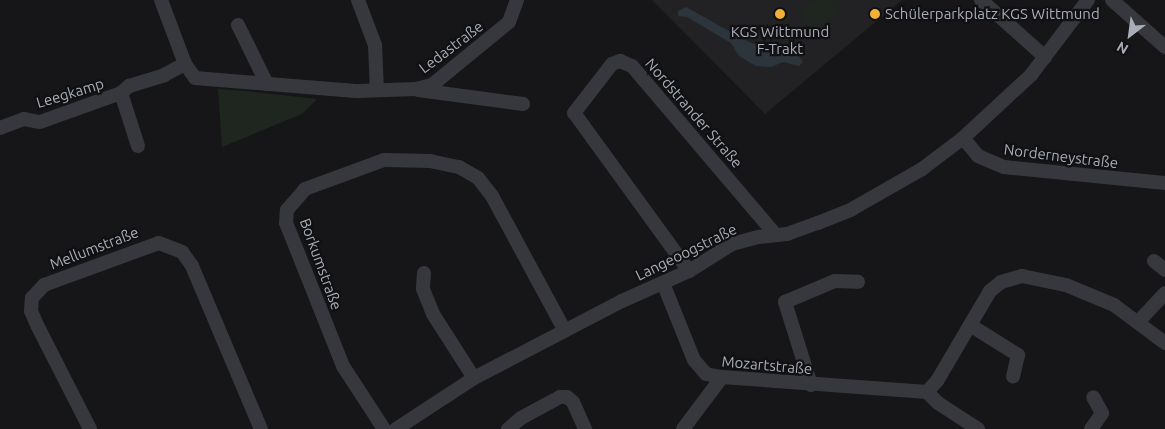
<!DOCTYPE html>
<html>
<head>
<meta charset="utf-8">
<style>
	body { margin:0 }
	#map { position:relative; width:1165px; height:429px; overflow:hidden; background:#161618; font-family:Ubuntu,sans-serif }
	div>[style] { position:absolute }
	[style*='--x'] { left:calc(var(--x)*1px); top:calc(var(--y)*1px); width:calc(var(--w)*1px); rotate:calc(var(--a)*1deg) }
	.built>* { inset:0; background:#222225 }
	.green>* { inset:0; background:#1e261f }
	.water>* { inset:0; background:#2c353c }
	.minor>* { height:14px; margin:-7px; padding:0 7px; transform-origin:7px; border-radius:7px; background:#37383d }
	.dots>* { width:14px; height:14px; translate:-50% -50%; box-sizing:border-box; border:2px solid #111113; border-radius:50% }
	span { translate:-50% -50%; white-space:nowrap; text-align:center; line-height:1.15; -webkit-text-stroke:4.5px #111113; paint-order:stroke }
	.poi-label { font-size:15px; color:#a8adb8 }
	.left { translate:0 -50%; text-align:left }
	.street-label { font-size:15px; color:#a8adb8 }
	.north { position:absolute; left:1105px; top:10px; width:50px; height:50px; -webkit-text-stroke:4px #111113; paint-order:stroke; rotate:210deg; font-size:14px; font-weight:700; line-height:20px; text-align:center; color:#a8adb8 }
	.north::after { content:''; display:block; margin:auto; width:18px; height:22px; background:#a8adb8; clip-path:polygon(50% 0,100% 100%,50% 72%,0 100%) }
</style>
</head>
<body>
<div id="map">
	<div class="built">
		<div style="clip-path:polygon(652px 0,902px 0,765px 114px)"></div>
	</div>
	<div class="green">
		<div style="clip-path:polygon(822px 0,832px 0,839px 15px,809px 29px,801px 10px)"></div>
		<div style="clip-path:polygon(218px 89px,245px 91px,317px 99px,302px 114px,222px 147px)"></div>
	</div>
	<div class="water">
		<div style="clip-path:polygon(686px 7px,747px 41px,776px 53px,798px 55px,803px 62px,799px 66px,783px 62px,771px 67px,756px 66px,739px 56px,731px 43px,687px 17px,678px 16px,678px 11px)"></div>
	</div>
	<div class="minor">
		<div style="--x:161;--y:0;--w:68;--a:69.4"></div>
		<div style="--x:185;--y:64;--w:17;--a:54"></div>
		<div style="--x:195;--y:78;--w:164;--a:4.6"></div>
		<div style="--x:358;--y:91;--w:58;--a:-2"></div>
		<div style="--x:416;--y:89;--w:16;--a:-14"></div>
		<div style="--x:432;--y:85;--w:99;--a:-39.3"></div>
		<div style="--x:509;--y:22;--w:23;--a:-70"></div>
		<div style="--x:358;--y:0;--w:48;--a:69.3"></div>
		<div style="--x:375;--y:45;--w:45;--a:87.5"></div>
		<div style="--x:981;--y:0;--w:86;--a:41.7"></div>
		<div style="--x:1112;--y:0;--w:71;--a:41.6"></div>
		<div style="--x:238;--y:25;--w:66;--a:63.8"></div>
		<div style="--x:418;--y:90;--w:106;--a:7.6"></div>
		<div style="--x:0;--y:128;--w:26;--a:-21"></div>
		<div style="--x:24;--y:119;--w:16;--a:11"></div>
		<div style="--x:40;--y:122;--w:86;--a:-19.7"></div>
		<div style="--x:963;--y:138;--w:23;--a:50"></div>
		<div style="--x:978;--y:156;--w:28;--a:23"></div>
		<div style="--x:1004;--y:167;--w:162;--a:5.7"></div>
		<div style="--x:138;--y:146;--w:56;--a:-107.8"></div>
		<div style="--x:121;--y:93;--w:11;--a:-41"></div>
		<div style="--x:129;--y:86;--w:37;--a:-17"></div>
		<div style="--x:164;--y:75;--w:24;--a:-28"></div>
		<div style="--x:1154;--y:261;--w:14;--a:39"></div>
		<div style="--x:689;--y:271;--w:195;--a:-126"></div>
		<div style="--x:574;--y:113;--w:62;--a:-52.2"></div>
		<div style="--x:612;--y:64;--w:9;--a:-21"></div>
		<div style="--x:620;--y:61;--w:13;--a:23"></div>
		<div style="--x:632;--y:66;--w:222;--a:49.6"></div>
		<div style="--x:424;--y:273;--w:16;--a:94"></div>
		<div style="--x:423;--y:289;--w:27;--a:68"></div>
		<div style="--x:433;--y:314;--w:76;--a:57.4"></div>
		<div style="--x:663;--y:283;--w:83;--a:68.1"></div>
		<div style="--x:694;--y:360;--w:18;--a:49"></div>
		<div style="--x:706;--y:374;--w:16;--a:11"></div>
		<div style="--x:722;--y:377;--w:206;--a:4.2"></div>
		<div style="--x:927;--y:392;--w:15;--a:-48"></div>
		<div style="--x:937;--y:381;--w:104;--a:-59.5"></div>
		<div style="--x:990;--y:291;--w:14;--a:-39"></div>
		<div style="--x:1001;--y:282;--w:22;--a:-16"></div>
		<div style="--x:1022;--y:276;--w:45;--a:11.6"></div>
		<div style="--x:1066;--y:285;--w:52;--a:22.6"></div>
		<div style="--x:1114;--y:305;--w:64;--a:36.7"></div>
		<div style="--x:1139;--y:321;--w:38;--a:-47"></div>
		<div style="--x:970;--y:325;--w:57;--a:32"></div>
		<div style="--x:1018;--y:355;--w:22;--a:103"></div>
		<div style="--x:811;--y:385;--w:87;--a:-107.4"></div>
		<div style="--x:785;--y:302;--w:54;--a:-22.8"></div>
		<div style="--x:835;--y:281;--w:23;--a:2"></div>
		<div style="--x:927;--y:392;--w:16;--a:45"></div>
		<div style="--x:938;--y:403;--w:48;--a:33"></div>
		<div style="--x:90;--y:429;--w:114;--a:-117"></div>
		<div style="--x:38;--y:327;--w:17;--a:-114"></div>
		<div style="--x:31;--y:311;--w:13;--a:-86"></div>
		<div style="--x:32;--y:298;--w:18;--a:-47"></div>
		<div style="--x:44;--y:285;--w:122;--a:-20.1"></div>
		<div style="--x:159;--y:243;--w:25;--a:21"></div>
		<div style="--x:182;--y:252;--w:17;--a:54"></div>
		<div style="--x:192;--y:266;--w:177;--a:67.1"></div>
		<div style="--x:384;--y:429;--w:75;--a:-123.1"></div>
		<div style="--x:343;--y:366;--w:154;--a:-111.7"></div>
		<div style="--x:286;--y:223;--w:13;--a:-86"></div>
		<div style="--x:287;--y:210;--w:28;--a:-49"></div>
		<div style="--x:305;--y:189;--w:84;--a:-20.2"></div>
		<div style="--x:384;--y:160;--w:46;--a:1.2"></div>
		<div style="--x:430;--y:161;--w:30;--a:12"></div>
		<div style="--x:459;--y:167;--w:22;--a:30"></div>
		<div style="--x:478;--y:178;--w:23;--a:52"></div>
		<div style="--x:492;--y:196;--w:153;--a:61.6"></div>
		<div style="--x:396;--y:429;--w:93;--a:-33.2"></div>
		<div style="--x:474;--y:378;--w:167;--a:-27.5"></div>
		<div style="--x:622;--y:301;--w:73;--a:-24.1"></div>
		<div style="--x:689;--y:271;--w:51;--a:-32.1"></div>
		<div style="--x:732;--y:244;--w:28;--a:-15"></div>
		<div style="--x:759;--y:237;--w:28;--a:-6"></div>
		<div style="--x:787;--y:234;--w:33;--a:-20"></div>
		<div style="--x:818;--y:223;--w:37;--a:-22"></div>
		<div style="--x:852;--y:209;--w:81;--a:-29.7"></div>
		<div style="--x:922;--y:169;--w:51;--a:-37.1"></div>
		<div style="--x:963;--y:138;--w:93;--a:-42.8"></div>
		<div style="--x:1031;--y:75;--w:94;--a:-52.8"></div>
		<div style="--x:508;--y:429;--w:17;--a:-40"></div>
		<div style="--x:521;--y:418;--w:44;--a:-28.3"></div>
		<div style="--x:560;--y:397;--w:7;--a:0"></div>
		<div style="--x:567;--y:397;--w:8;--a:40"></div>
		<div style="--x:573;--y:402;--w:30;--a:66"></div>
		<div style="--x:683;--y:429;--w:65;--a:-53.1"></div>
		<div style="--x:1091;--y:429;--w:19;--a:-55"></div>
		<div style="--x:1102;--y:413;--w:18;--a:-119"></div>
	</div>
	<div class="dots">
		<div style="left:780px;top:14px;background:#f2b134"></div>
		<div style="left:875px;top:14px;background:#f2b134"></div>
	</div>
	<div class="poi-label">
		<span class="left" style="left:885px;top:14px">Schülerparkplatz KGS Wittmund</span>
		<span style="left:780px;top:40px">KGS Wittmund<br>F-Trakt</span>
	</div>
	<div class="street-label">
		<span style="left:451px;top:47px;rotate:-37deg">Ledastraße</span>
		<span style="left:70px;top:93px;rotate:-17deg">Leegkamp</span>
		<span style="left:694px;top:113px;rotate:49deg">Nordstrander Straße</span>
		<span style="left:1061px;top:156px;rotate:7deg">Norderneystraße</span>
		<span style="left:94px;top:248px;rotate:-21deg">Mellumstraße</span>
		<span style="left:686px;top:252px;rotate:-26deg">Langeoogstraße</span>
		<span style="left:321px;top:264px;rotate:70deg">Borkumstraße</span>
		<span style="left:767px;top:365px;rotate:5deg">Mozartstraße</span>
	</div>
	<div class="north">N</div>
</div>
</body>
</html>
